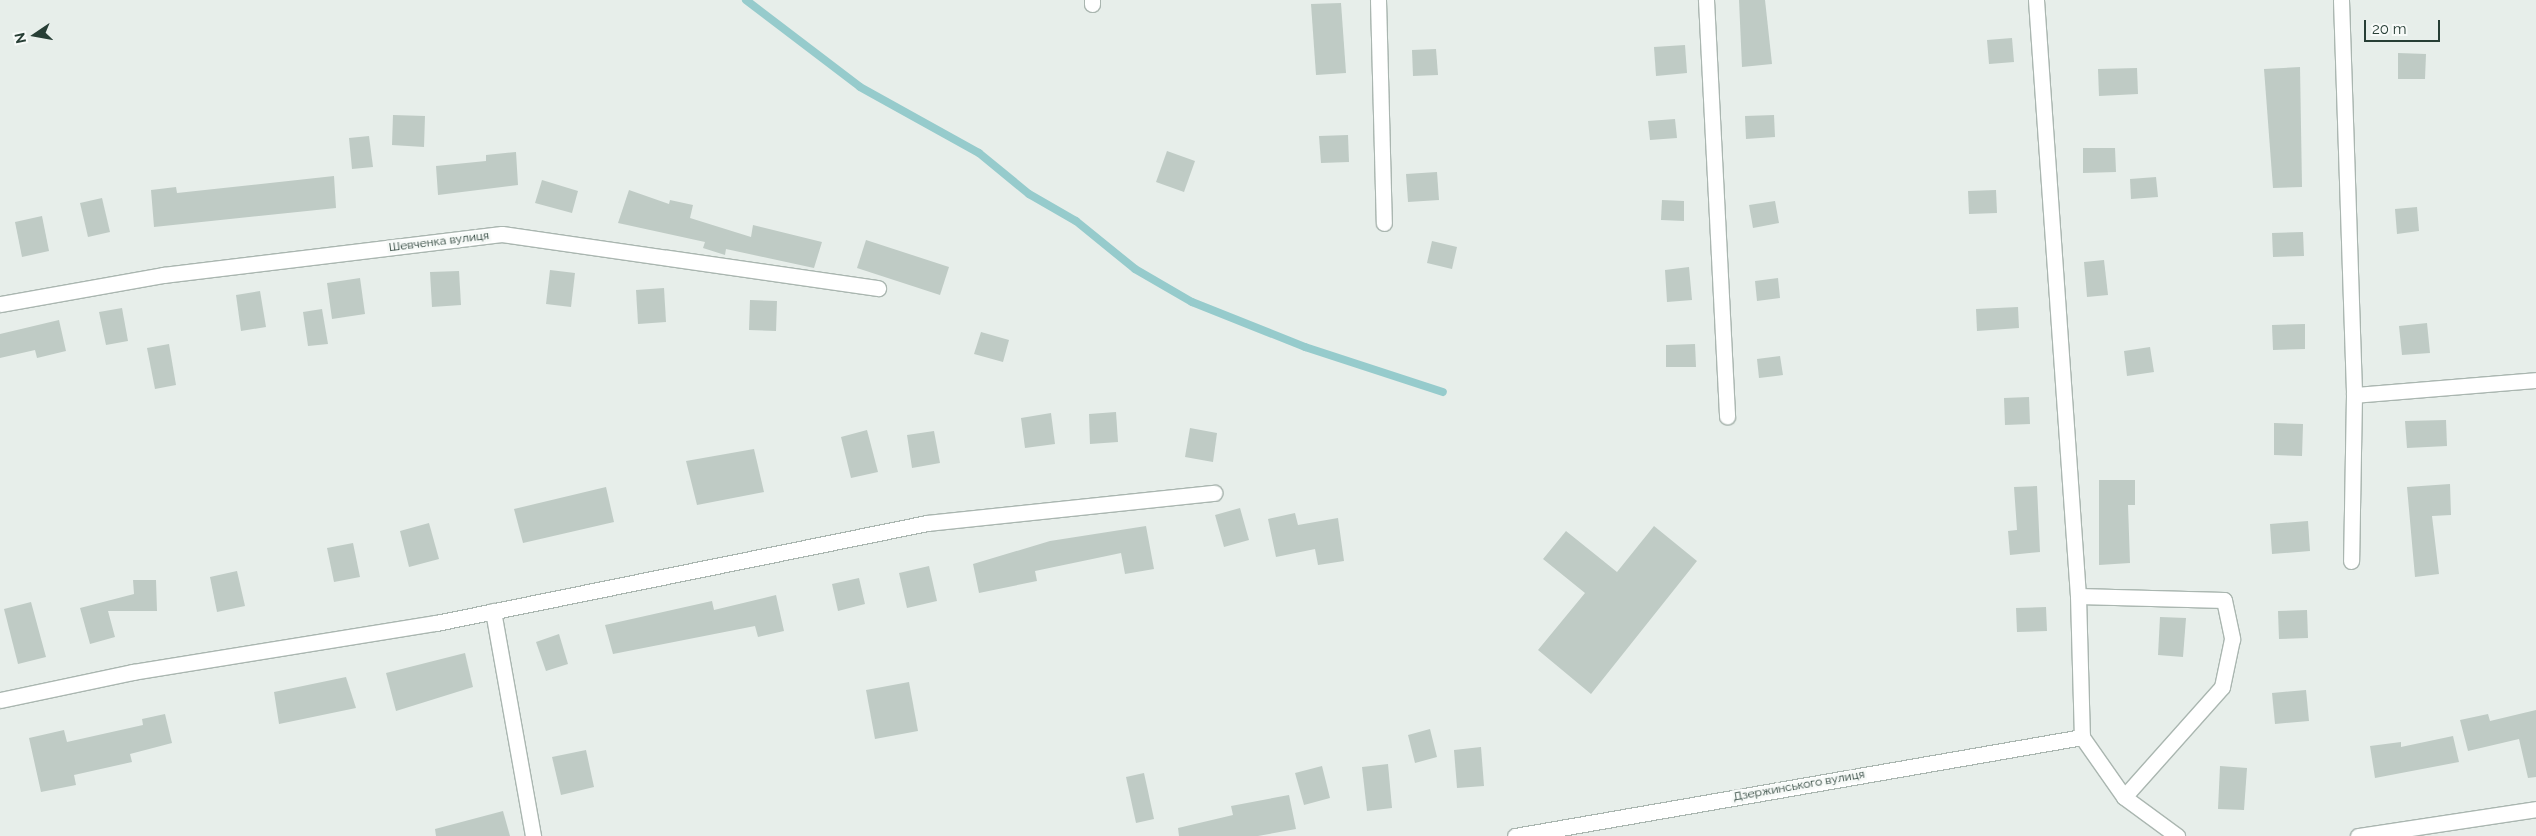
<!DOCTYPE html>
<html>
<head>
<meta charset="utf-8">
<style>
	body { margin:0 }
	#map { position:relative; width:2536px; height:836px; overflow:hidden; background:#e7eeea; font-family:Raleway,sans-serif }
	div>[style] { position:absolute }
	[style*='--x'] { left:calc(var(--x)*1px); top:calc(var(--y)*1px); width:calc(var(--w)*1px); rotate:calc(var(--a)*1deg) }
	.stream>* { height:8px; margin:-4px; padding:0 4px; transform-origin:4px; border-radius:4px; background:#96cbcc }
	.building>* { inset:0; background:#bfcbc5 }
	.roads { filter:drop-shadow(1px 0 #aab6b0) drop-shadow(-1px 0 #aab6b0) drop-shadow(0 1px #aab6b0) drop-shadow(0 -1px #aab6b0) }
	.minor>* { height:15px; margin:-7.5px; padding:0 7.5px; transform-origin:7.5px; border-radius:7.5px; background:#fff }
	span { translate:-50% -50%; white-space:nowrap; text-align:center; line-height:1.15; -webkit-text-stroke:5px #f7faf8; paint-order:stroke }
	.street-label { font-size:12px; color:#273e35 }
	.north { position:absolute; left:10px; top:10px; width:50px; height:50px; -webkit-text-stroke:4px #f7faf8; paint-order:stroke; rotate:258deg; font-size:14px; font-weight:700; line-height:20px; text-align:center; color:#273e35 }
	.north::after { content:''; display:block; margin:auto; width:18px; height:22px; background:#273e35; clip-path:polygon(50% 0,100% 100%,50% 72%,0 100%) }
	.scale { position:absolute; left:2364px; top:20px; width:76px; height:22px; box-sizing:border-box; border:2px solid #273e35; border-top:0; padding-left:6px; font-size:15px; line-height:18px; white-space:nowrap; color:#273e35; -webkit-text-stroke:4px #f7faf8; paint-order:stroke }
</style>
</head>
<body>
<div id="map">
	<div class="stream">
		<div style="--x:746;--y:0;--w:143;--a:37.3"></div>
		<div style="--x:860;--y:87;--w:136;--a:29"></div>
		<div style="--x:979;--y:153;--w:65;--a:39.4"></div>
		<div style="--x:1029;--y:194;--w:54;--a:29.9"></div>
		<div style="--x:1076;--y:221;--w:76;--a:39.1"></div>
		<div style="--x:1135;--y:269;--w:66;--a:30.1"></div>
		<div style="--x:1192;--y:302;--w:122;--a:21.7"></div>
		<div style="--x:1305;--y:347;--w:145;--a:18.1"></div>
	</div>
	<div class="building">
		<div style="clip-path:polygon(1739px 0,1765px 0,1772px 64px,1742px 67px)"></div>
		<div style="clip-path:polygon(1341px 3px,1346px 73px,1316px 75px,1311px 4px)"></div>
		<div style="clip-path:polygon(2012px 38px,2014px 62px,1989px 64px,1987px 40px)"></div>
		<div style="clip-path:polygon(1685px 45px,1687px 73px,1656px 76px,1654px 47px)"></div>
		<div style="clip-path:polygon(1436px 49px,1438px 75px,1413px 76px,1412px 50px)"></div>
		<div style="clip-path:polygon(2398px 53px,2426px 54px,2425px 79px,2398px 79px)"></div>
		<div style="clip-path:polygon(2300px 67px,2302px 187px,2273px 188px,2264px 69px)"></div>
		<div style="clip-path:polygon(2137px 68px,2138px 94px,2099px 96px,2098px 69px)"></div>
		<div style="clip-path:polygon(393px 115px,425px 116px,424px 147px,392px 145px)"></div>
		<div style="clip-path:polygon(1774px 115px,1775px 137px,1746px 139px,1745px 116px)"></div>
		<div style="clip-path:polygon(1675px 119px,1677px 138px,1650px 140px,1648px 121px)"></div>
		<div style="clip-path:polygon(1348px 135px,1349px 162px,1321px 163px,1319px 136px)"></div>
		<div style="clip-path:polygon(369px 136px,373px 167px,352px 169px,349px 138px)"></div>
		<div style="clip-path:polygon(2083px 148px,2115px 148px,2116px 172px,2083px 173px)"></div>
		<div style="clip-path:polygon(1167px 151px,1195px 161px,1184px 192px,1156px 182px)"></div>
		<div style="clip-path:polygon(516px 152px,518px 185px,438px 195px,436px 166px,486px 161px,486px 155px)"></div>
		<div style="clip-path:polygon(1437px 172px,1439px 200px,1408px 202px,1406px 174px)"></div>
		<div style="clip-path:polygon(334px 176px,336px 208px,154px 227px,151px 190px,176px 187px,177px 193px)"></div>
		<div style="clip-path:polygon(2156px 177px,2158px 197px,2131px 199px,2130px 179px)"></div>
		<div style="clip-path:polygon(542px 180px,578px 191px,572px 213px,535px 203px)"></div>
		<div style="clip-path:polygon(629px 190px,669px 204px,670px 200px,693px 205px,690px 218px,751px 237px,753px 225px,822px 242px,814px 268px,726px 249px,725px 255px,703px 248px,705px 242px,618px 223px)"></div>
		<div style="clip-path:polygon(1996px 190px,1997px 213px,1969px 214px,1968px 191px)"></div>
		<div style="clip-path:polygon(102px 198px,110px 232px,88px 237px,80px 203px)"></div>
		<div style="clip-path:polygon(1662px 200px,1684px 201px,1684px 221px,1661px 220px)"></div>
		<div style="clip-path:polygon(1775px 201px,1779px 223px,1753px 228px,1749px 205px)"></div>
		<div style="clip-path:polygon(2417px 207px,2419px 231px,2397px 234px,2395px 209px)"></div>
		<div style="clip-path:polygon(42px 216px,49px 251px,22px 257px,15px 222px)"></div>
		<div style="clip-path:polygon(2303px 232px,2304px 256px,2273px 257px,2272px 233px)"></div>
		<div style="clip-path:polygon(866px 240px,949px 267px,940px 295px,857px 268px)"></div>
		<div style="clip-path:polygon(1432px 241px,1457px 247px,1452px 269px,1427px 263px)"></div>
		<div style="clip-path:polygon(2104px 260px,2108px 295px,2087px 297px,2084px 262px)"></div>
		<div style="clip-path:polygon(1689px 267px,1692px 300px,1667px 302px,1665px 270px)"></div>
		<div style="clip-path:polygon(550px 270px,575px 273px,571px 307px,546px 304px)"></div>
		<div style="clip-path:polygon(459px 271px,461px 305px,432px 307px,430px 272px)"></div>
		<div style="clip-path:polygon(360px 278px,365px 314px,332px 319px,327px 283px)"></div>
		<div style="clip-path:polygon(1778px 278px,1780px 298px,1757px 301px,1755px 281px)"></div>
		<div style="clip-path:polygon(664px 288px,666px 322px,638px 324px,636px 290px)"></div>
		<div style="clip-path:polygon(260px 291px,266px 327px,241px 331px,236px 295px)"></div>
		<div style="clip-path:polygon(750px 300px,777px 301px,776px 331px,749px 330px)"></div>
		<div style="clip-path:polygon(2018px 307px,2019px 328px,1977px 331px,1976px 309px)"></div>
		<div style="clip-path:polygon(122px 308px,128px 341px,106px 345px,99px 312px)"></div>
		<div style="clip-path:polygon(322px 309px,328px 344px,308px 346px,303px 312px)"></div>
		<div style="clip-path:polygon(59px 320px,66px 351px,37px 358px,35px 350px,0 358px,0 334px)"></div>
		<div style="clip-path:polygon(2427px 323px,2430px 353px,2402px 355px,2399px 326px)"></div>
		<div style="clip-path:polygon(2305px 324px,2305px 349px,2273px 350px,2272px 325px)"></div>
		<div style="clip-path:polygon(981px 332px,1009px 340px,1003px 362px,974px 354px)"></div>
		<div style="clip-path:polygon(169px 344px,176px 385px,155px 389px,147px 348px)"></div>
		<div style="clip-path:polygon(1695px 344px,1696px 367px,1666px 367px,1666px 345px)"></div>
		<div style="clip-path:polygon(2150px 347px,2154px 372px,2127px 376px,2124px 351px)"></div>
		<div style="clip-path:polygon(1780px 356px,1783px 375px,1759px 378px,1757px 359px)"></div>
		<div style="clip-path:polygon(2029px 397px,2030px 424px,2005px 425px,2004px 398px)"></div>
		<div style="clip-path:polygon(1116px 412px,1118px 442px,1090px 444px,1089px 414px)"></div>
		<div style="clip-path:polygon(1051px 413px,1055px 444px,1025px 448px,1021px 418px)"></div>
		<div style="clip-path:polygon(2446px 420px,2447px 446px,2407px 448px,2405px 421px)"></div>
		<div style="clip-path:polygon(2274px 423px,2303px 424px,2302px 456px,2274px 455px)"></div>
		<div style="clip-path:polygon(1190px 428px,1217px 433px,1213px 462px,1185px 457px)"></div>
		<div style="clip-path:polygon(867px 430px,878px 472px,851px 478px,841px 437px)"></div>
		<div style="clip-path:polygon(934px 431px,940px 463px,912px 468px,907px 435px)"></div>
		<div style="clip-path:polygon(754px 449px,764px 492px,697px 505px,686px 461px)"></div>
		<div style="clip-path:polygon(2099px 480px,2135px 480px,2135px 505px,2128px 505px,2130px 563px,2099px 565px)"></div>
		<div style="clip-path:polygon(2450px 484px,2451px 515px,2432px 516px,2439px 574px,2415px 577px,2407px 487px)"></div>
		<div style="clip-path:polygon(2037px 486px,2040px 552px,2010px 555px,2008px 531px,2017px 530px,2014px 487px)"></div>
		<div style="clip-path:polygon(606px 487px,614px 522px,523px 543px,514px 509px)"></div>
		<div style="clip-path:polygon(1240px 508px,1249px 540px,1224px 547px,1215px 515px)"></div>
		<div style="clip-path:polygon(1295px 513px,1298px 525px,1338px 518px,1344px 561px,1318px 565px,1315px 549px,1276px 557px,1268px 519px)"></div>
		<div style="clip-path:polygon(2308px 521px,2310px 551px,2272px 554px,2270px 524px)"></div>
		<div style="clip-path:polygon(429px 523px,439px 559px,409px 567px,400px 531px)"></div>
		<div style="clip-path:polygon(1146px 526px,1154px 569px,1125px 574px,1121px 553px,1035px 571px,1037px 581px,979px 593px,973px 564px,1050px 541px)"></div>
		<div style="clip-path:polygon(1654px 526px,1697px 561px,1591px 694px,1538px 650px,1585px 593px,1543px 559px,1566px 531px,1617px 572px)"></div>
		<div style="clip-path:polygon(353px 543px,360px 577px,334px 582px,327px 548px)"></div>
		<div style="clip-path:polygon(929px 566px,937px 601px,907px 608px,899px 573px)"></div>
		<div style="clip-path:polygon(237px 571px,245px 606px,217px 612px,210px 577px)"></div>
		<div style="clip-path:polygon(859px 578px,865px 604px,838px 611px,832px 584px)"></div>
		<div style="clip-path:polygon(133px 580px,156px 580px,157px 611px,108px 611px,115px 637px,90px 644px,80px 608px,134px 594px)"></div>
		<div style="clip-path:polygon(776px 595px,784px 631px,758px 637px,755px 626px,613px 654px,605px 625px,712px 601px,714px 610px)"></div>
		<div style="clip-path:polygon(31px 602px,46px 657px,18px 664px,4px 609px)"></div>
		<div style="clip-path:polygon(2046px 607px,2047px 631px,2017px 632px,2016px 608px)"></div>
		<div style="clip-path:polygon(2307px 610px,2308px 638px,2279px 639px,2278px 611px)"></div>
		<div style="clip-path:polygon(2160px 617px,2186px 618px,2183px 657px,2158px 655px)"></div>
		<div style="clip-path:polygon(559px 634px,568px 664px,546px 671px,536px 642px)"></div>
		<div style="clip-path:polygon(465px 653px,473px 687px,396px 711px,386px 673px)"></div>
		<div style="clip-path:polygon(346px 677px,356px 708px,279px 724px,274px 692px)"></div>
		<div style="clip-path:polygon(909px 682px,918px 731px,875px 739px,866px 690px)"></div>
		<div style="clip-path:polygon(2306px 690px,2309px 721px,2275px 724px,2272px 693px)"></div>
		<div style="clip-path:polygon(2536px 710px,2536px 777px,2528px 778px,2519px 739px,2468px 751px,2460px 720px,2488px 714px,2490px 721px)"></div>
		<div style="clip-path:polygon(165px 714px,172px 743px,130px 754px,132px 762px,74px 775px,76px 785px,41px 792px,29px 738px,64px 730px,67px 742px,143px 725px,142px 719px)"></div>
		<div style="clip-path:polygon(1430px 729px,1437px 757px,1415px 763px,1408px 735px)"></div>
		<div style="clip-path:polygon(2453px 736px,2459px 762px,2375px 778px,2370px 746px,2401px 742px,2401px 747px)"></div>
		<div style="clip-path:polygon(1481px 747px,1484px 786px,1457px 788px,1454px 750px)"></div>
		<div style="clip-path:polygon(586px 750px,594px 787px,561px 795px,552px 757px)"></div>
		<div style="clip-path:polygon(1388px 764px,1392px 808px,1367px 811px,1362px 767px)"></div>
		<div style="clip-path:polygon(1322px 766px,1330px 798px,1304px 805px,1295px 773px)"></div>
		<div style="clip-path:polygon(2220px 766px,2247px 768px,2244px 810px,2218px 809px)"></div>
		<div style="clip-path:polygon(1144px 773px,1154px 819px,1136px 823px,1126px 777px)"></div>
		<div style="clip-path:polygon(1289px 795px,1296px 829px,1258px 836px,1179px 836px,1178px 828px,1233px 815px,1231px 806px)"></div>
		<div style="clip-path:polygon(503px 811px,510px 836px,436px 836px,435px 829px)"></div>
	</div>
	<div class="roads">
		<div class="minor">
			<div style="--x:1092;--y:0;--w:4;--a:90"></div>
			<div style="--x:1378;--y:0;--w:223;--a:88.5"></div>
			<div style="--x:1706;--y:0;--w:417;--a:87.1"></div>
			<div style="--x:2036;--y:0;--w:597;--a:85.97"></div>
			<div style="--x:2078;--y:596;--w:141;--a:88.4"></div>
			<div style="--x:2082;--y:737;--w:73;--a:55"></div>
			<div style="--x:2124;--y:797;--w:66;--a:36.3"></div>
			<div style="--x:2341;--y:0;--w:395;--a:88.1"></div>
			<div style="--x:2354;--y:395;--w:166;--a:91"></div>
			<div style="--x:0;--y:304;--w:166;--a:-10.1"></div>
			<div style="--x:163;--y:275;--w:341;--a:-6.9"></div>
			<div style="--x:502;--y:234;--w:380;--a:8.2"></div>
			<div style="--x:2354;--y:395;--w:183;--a:-4.7"></div>
			<div style="--x:2078;--y:596;--w:146;--a:1.6"></div>
			<div style="--x:2224;--y:600;--w:40;--a:78"></div>
			<div style="--x:2232;--y:639;--w:49;--a:101.8"></div>
			<div style="--x:2222;--y:687;--w:147;--a:131.7"></div>
			<div style="--x:493;--y:611;--w:229;--a:79.9"></div>
			<div style="--x:0;--y:700;--w:136;--a:-11.9"></div>
			<div style="--x:133;--y:672;--w:307;--a:-9.2"></div>
			<div style="--x:436;--y:623;--w:501;--a:-11.51"></div>
			<div style="--x:927;--y:523;--w:289;--a:-6"></div>
			<div style="--x:1515;--y:836;--w:576;--a:-9.9"></div>
			<div style="--x:2358;--y:836;--w:180;--a:-8.6"></div>
		</div>
	</div>
	<div class="street-label">
		<span style="left:439px;top:242px;rotate:-7deg">Шевченка вулиця</span>
		<span style="left:1799px;top:786px;rotate:-10deg">Дзержинського вулиця</span>
	</div>
	<div class="north">N</div>
	<div class="scale">20 m</div>
</div>
</body>
</html>
